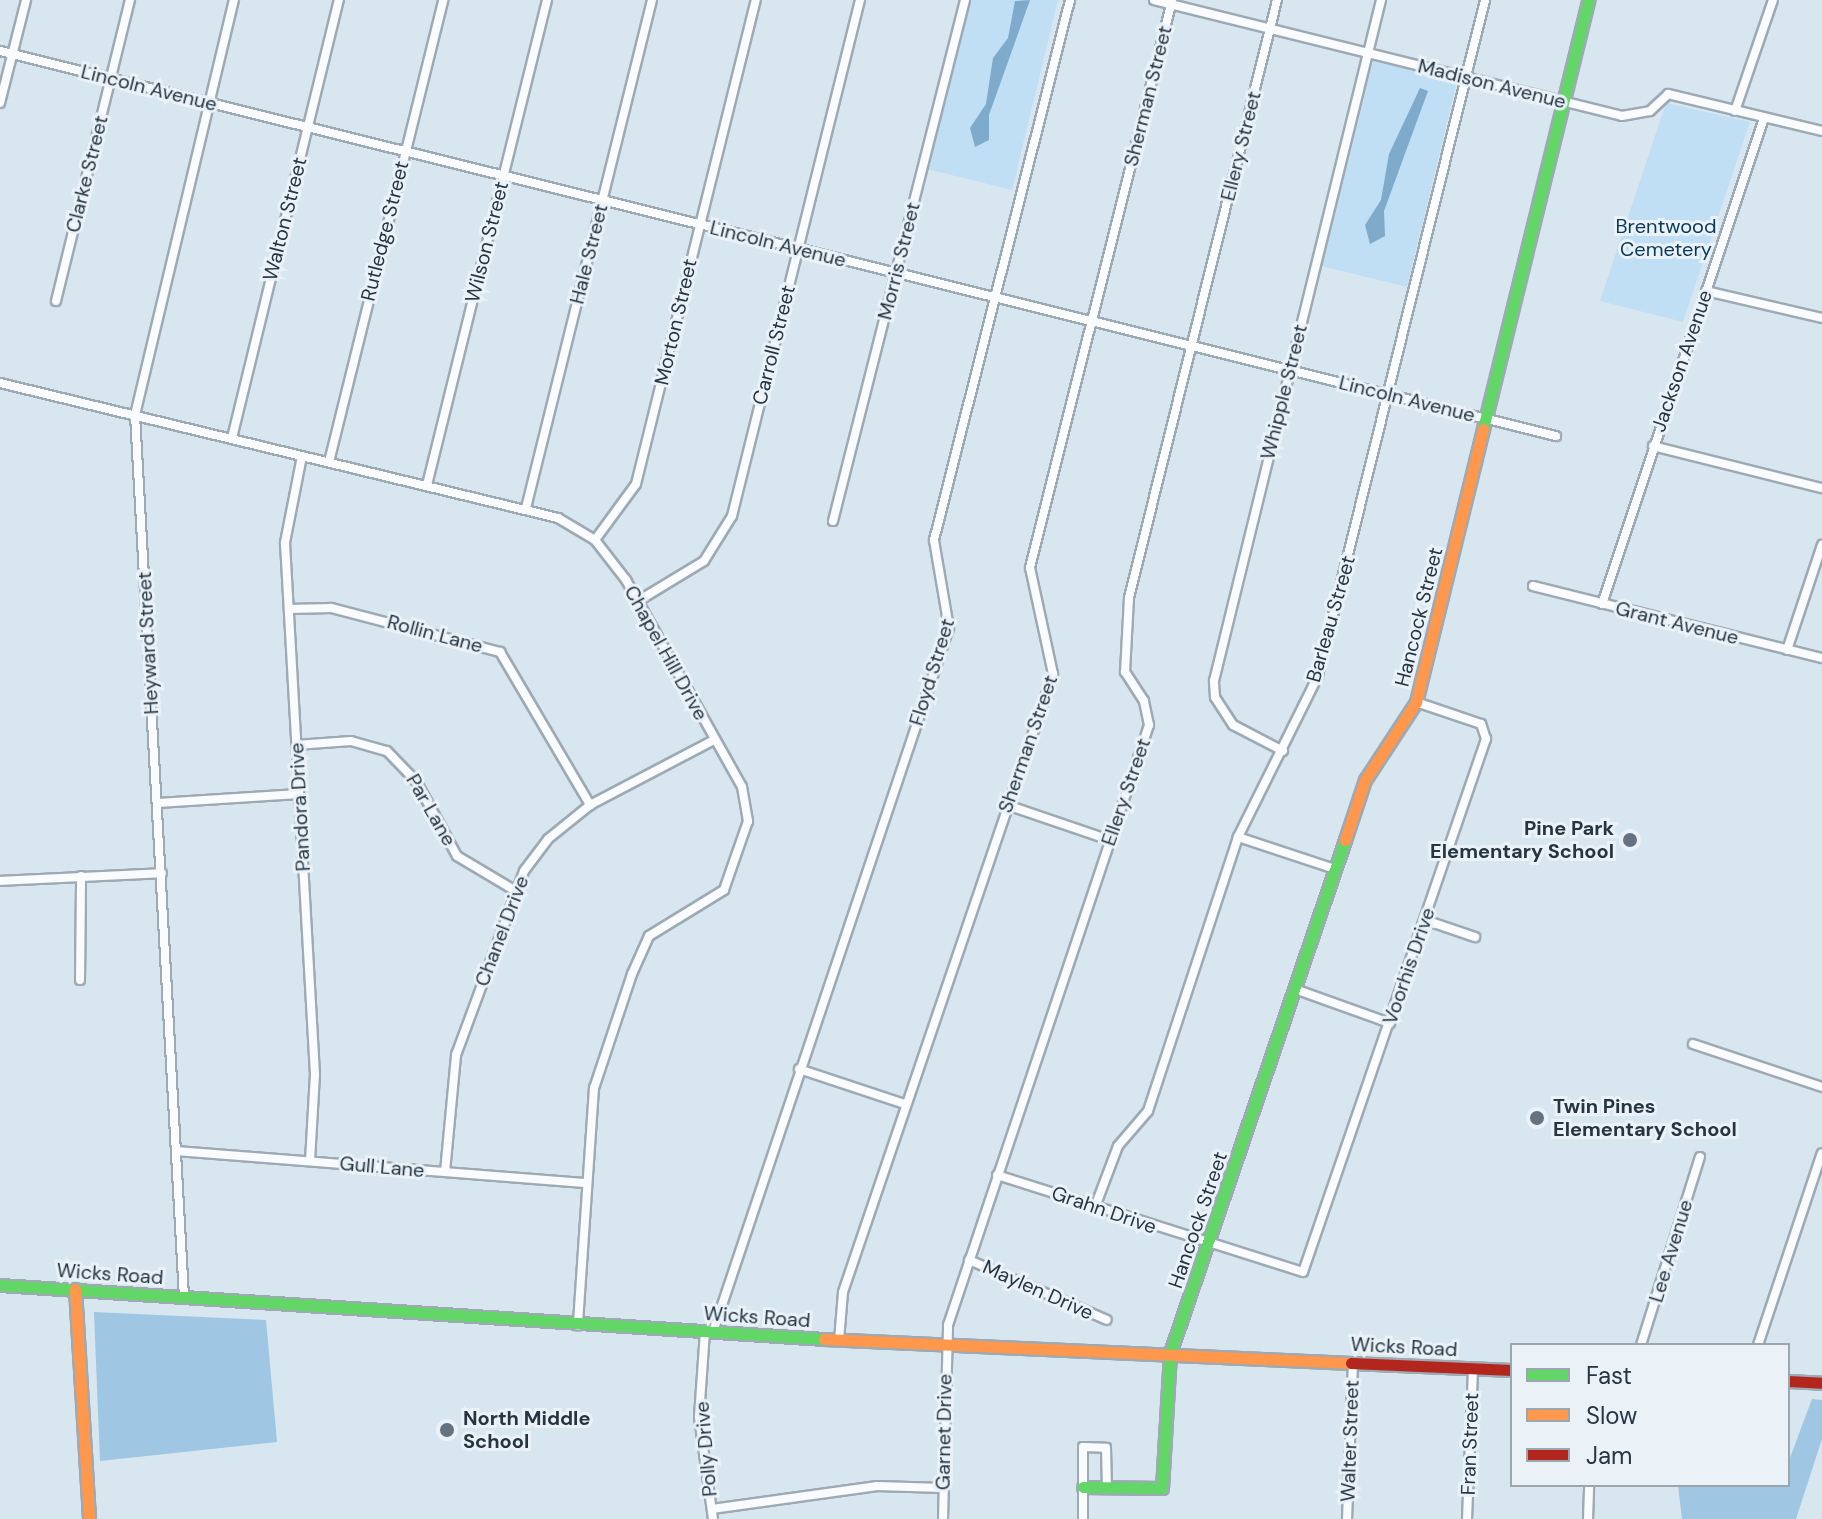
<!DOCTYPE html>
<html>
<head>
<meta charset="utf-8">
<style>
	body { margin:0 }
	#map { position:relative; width:1822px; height:1519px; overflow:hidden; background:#d8e6f0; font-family:"DM Sans",sans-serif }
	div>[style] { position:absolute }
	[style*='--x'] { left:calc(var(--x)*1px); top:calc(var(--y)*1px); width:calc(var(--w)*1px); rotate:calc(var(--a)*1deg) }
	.green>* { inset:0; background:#c0def4 }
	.forest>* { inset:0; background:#9fc6e2 }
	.water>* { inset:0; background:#7eaacc }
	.roads { filter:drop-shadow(2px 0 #9daab4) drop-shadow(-2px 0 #9daab4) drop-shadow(0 2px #9daab4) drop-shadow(0 -2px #9daab4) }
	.street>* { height:8px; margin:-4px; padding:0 4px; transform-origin:4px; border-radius:4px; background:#f9fbfd }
	.fast>* { height:11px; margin:-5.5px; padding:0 5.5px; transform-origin:5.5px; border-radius:5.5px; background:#63d668 }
	.slow>* { height:11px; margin:-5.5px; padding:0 5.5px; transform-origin:5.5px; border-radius:5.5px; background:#ff974d }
	.jam>* { height:11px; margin:-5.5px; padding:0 5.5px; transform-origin:5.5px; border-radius:5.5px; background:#b3261e }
	.dots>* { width:22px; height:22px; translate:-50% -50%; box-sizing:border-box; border:4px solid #eaf2f8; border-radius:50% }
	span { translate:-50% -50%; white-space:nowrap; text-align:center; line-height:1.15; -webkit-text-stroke:6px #eaf2f8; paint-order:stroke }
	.street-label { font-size:20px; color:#253542 }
	.park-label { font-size:20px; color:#083956 }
	.poi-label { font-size:20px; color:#253542; font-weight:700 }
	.right { translate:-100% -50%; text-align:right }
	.left { translate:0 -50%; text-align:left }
	.legend { position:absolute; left:1510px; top:1343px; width:280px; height:144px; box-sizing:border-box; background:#eaf2f8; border:2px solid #9ba6af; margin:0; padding:10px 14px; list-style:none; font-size:24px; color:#253542 }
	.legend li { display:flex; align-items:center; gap:16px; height:40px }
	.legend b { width:40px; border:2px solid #9ba6af }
</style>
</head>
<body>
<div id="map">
	<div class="green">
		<div style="clip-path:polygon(968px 0,1058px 0,1012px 190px,927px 169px)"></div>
		<div style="clip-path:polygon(1373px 61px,1457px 81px,1407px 287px,1322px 266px)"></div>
		<div style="clip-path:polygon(1666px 103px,1750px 122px,1683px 322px,1600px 301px)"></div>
	</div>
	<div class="forest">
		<div style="clip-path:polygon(94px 1312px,266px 1320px,277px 1442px,100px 1461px)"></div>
		<div style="clip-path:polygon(1812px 1399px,1822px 1400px,1822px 1439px,1796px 1519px,1682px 1519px,1678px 1485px,1788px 1485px,1788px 1463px)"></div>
	</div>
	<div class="water">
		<div style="clip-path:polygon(1030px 0,989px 115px,989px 140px,975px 147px,970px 128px,986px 104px,993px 58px,1008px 38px,1015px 1px)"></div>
		<div style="clip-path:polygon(1420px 88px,1428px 91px,1384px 211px,1385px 236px,1370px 244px,1365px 225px,1381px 200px,1389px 154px)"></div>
	</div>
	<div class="roads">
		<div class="street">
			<div style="--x:1154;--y:0;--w:482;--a:13.9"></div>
			<div style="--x:1622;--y:116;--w:28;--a:-10"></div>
			<div style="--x:1650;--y:111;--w:25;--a:-43"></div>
			<div style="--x:1668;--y:94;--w:158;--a:13.5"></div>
			<div style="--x:0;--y:51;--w:1603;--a:13.9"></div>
			<div style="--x:0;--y:103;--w:106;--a:-75.8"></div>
			<div style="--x:1735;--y:111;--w:117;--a:-71.1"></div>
			<div style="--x:1706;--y:291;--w:119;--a:13.1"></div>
			<div style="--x:56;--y:301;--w:310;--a:-76.2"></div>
			<div style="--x:0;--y:383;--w:574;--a:13.6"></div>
			<div style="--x:558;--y:518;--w:43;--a:30.7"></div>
			<div style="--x:595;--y:540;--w:51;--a:52.2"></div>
			<div style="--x:626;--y:580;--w:237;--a:60.7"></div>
			<div style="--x:742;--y:787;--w:35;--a:80"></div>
			<div style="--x:748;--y:821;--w:73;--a:109.2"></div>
			<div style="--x:724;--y:890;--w:88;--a:148.5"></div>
			<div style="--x:649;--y:936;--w:42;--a:114.1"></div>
			<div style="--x:632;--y:974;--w:120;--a:108.4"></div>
			<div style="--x:594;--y:1088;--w:238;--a:93.9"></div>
			<div style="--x:232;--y:438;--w:451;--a:-76.3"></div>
			<div style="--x:1653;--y:446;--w:174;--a:14"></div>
			<div style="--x:302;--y:456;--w:89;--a:101.1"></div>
			<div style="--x:285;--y:543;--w:532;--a:86.77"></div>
			<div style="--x:315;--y:1074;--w:86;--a:93.3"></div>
			<div style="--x:329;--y:462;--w:476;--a:-76.1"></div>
			<div style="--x:427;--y:485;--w:500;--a:-76.1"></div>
			<div style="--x:526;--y:508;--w:523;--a:-76.07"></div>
			<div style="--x:833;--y:521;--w:537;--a:-75.78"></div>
			<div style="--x:595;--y:540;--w:69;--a:-53.8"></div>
			<div style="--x:636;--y:484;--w:499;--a:-76.1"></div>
			<div style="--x:1533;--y:586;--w:298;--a:14"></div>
			<div style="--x:638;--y:601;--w:77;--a:-31.2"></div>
			<div style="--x:704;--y:561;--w:53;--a:-58.1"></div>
			<div style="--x:732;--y:516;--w:532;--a:-76.07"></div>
			<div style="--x:1602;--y:604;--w:512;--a:-71.57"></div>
			<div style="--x:289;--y:609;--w:42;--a:-1.4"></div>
			<div style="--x:331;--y:608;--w:175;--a:14.6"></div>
			<div style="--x:500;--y:652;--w:178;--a:59.5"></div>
			<div style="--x:1787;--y:650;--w:111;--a:-71.6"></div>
			<div style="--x:296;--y:745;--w:55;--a:-4.2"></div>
			<div style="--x:351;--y:741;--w:37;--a:16"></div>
			<div style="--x:387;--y:751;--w:42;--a:46"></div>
			<div style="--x:416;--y:781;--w:85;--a:61.3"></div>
			<div style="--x:457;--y:856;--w:66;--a:30.8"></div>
			<div style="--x:1283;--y:751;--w:56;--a:-152.5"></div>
			<div style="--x:1233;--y:725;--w:33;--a:-123"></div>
			<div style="--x:1215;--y:697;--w:16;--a:-94"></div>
			<div style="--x:1214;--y:681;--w:701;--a:-76.22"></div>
			<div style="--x:158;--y:803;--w:141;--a:-3.7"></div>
			<div style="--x:1007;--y:805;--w:109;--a:18.8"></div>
			<div style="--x:1238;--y:837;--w:102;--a:18.3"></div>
			<div style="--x:0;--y:881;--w:162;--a:-2.8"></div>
			<div style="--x:1425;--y:920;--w:53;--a:18.8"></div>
			<div style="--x:80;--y:980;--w:104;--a:-89.4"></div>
			<div style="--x:1295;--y:989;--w:101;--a:19.7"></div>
			<div style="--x:1693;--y:1044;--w:136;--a:18.4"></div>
			<div style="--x:799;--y:1069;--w:112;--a:18.3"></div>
			<div style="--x:177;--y:1151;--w:411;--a:4.5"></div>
			<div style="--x:445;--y:1172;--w:118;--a:-84.6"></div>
			<div style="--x:456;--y:1055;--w:196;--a:-69.7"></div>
			<div style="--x:524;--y:871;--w:40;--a:-53"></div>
			<div style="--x:548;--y:839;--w:54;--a:-39"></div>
			<div style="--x:590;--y:805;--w:140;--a:-27.7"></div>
			<div style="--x:997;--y:1175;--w:321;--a:17.6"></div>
			<div style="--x:1303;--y:1272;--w:564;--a:-71.05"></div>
			<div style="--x:1486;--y:739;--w:16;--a:-108"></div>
			<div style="--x:1481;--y:724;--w:69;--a:-161.3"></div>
			<div style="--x:1095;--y:1207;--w:65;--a:-69.3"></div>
			<div style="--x:1118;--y:1146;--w:46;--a:-49.4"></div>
			<div style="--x:1148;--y:1111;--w:288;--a:-71.8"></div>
			<div style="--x:1238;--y:837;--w:180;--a:-63.6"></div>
			<div style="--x:1318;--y:676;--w:696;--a:-76.12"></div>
			<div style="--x:969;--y:1260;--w:150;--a:23.5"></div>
			<div style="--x:184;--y:1297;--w:883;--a:-93.18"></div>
			<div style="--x:135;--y:415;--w:427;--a:-76.6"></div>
			<div style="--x:705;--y:1331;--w:86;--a:94"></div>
			<div style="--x:699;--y:1417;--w:103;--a:82.2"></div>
			<div style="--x:713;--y:1332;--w:743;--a:-71.47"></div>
			<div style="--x:949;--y:628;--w:89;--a:-99.7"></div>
			<div style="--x:934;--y:540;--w:557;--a:-75.86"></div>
			<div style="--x:839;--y:1340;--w:48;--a:-85.2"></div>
			<div style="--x:843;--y:1292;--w:653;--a:-71.23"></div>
			<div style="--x:1053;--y:674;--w:108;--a:-102.2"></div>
			<div style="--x:1030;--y:568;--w:585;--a:-75.96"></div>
			<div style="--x:1641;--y:1345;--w:197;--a:-72.6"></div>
			<div style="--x:1758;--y:1345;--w:202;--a:-71.6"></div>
			<div style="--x:712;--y:1509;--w:167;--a:-7.9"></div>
			<div style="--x:877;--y:1486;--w:66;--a:1.7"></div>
			<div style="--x:943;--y:1519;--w:194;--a:-88.5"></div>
			<div style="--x:948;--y:1325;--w:633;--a:-71.48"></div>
			<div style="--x:1149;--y:725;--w:25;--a:-102"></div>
			<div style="--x:1144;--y:701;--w:35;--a:-123"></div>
			<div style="--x:1125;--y:672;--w:74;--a:-86.9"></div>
			<div style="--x:1129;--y:598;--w:616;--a:-76.1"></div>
			<div style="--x:1083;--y:1519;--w:72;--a:-90"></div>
			<div style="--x:1083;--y:1447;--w:23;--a:2"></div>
			<div style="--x:1106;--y:1448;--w:40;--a:88.6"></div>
			<div style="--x:1347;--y:1519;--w:156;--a:-87.8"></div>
			<div style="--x:1467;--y:1519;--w:151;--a:-87.7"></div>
			<div style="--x:1588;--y:1519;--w:34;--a:-88"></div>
		</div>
		<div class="fast">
			<div style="--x:1483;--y:429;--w:442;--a:-76.2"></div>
			<div style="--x:0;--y:1285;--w:826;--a:3.75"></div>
			<div style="--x:1083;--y:1487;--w:79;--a:0.7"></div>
			<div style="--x:1162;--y:1488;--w:135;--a:-86.6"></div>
			<div style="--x:1170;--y:1353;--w:542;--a:-71.16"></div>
		</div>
		<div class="slow">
			<div style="--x:1345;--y:840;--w:63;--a:-71.6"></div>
			<div style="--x:1365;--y:780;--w:93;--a:-56.8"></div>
			<div style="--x:1416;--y:702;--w:281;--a:-76.2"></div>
			<div style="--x:75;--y:1289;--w:230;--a:86.5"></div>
			<div style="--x:824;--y:1339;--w:528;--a:2.61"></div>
		</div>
		<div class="jam">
			<div style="--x:1351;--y:1363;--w:161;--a:2.5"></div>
			<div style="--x:1788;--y:1381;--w:34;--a:3"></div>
		</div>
	</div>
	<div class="dots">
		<div style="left:1630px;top:840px;background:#64737f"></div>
		<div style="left:1537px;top:1118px;background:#64737f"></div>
		<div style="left:447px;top:1430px;background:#64737f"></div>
	</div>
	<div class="street-label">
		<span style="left:1492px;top:84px;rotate:14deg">Madison Avenue</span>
		<span style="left:149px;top:88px;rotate:14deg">Lincoln Avenue</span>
		<span style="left:1148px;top:96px;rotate:-76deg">Sherman Street</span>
		<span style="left:1241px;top:146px;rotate:-76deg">Ellery Street</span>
		<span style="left:87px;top:174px;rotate:-76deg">Clarke Street</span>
		<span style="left:285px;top:219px;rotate:-76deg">Walton Street</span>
		<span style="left:385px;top:231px;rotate:-76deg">Rutledge Street</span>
		<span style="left:487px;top:242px;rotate:-76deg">Wilson Street</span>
		<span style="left:778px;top:244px;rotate:14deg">Lincoln Avenue</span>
		<span style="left:589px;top:254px;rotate:-76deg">Hale Street</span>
		<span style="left:899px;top:261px;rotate:-76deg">Morris Street</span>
		<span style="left:676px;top:322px;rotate:-77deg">Morton Street</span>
		<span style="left:774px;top:345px;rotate:-76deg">Carroll Street</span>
		<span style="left:1682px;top:361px;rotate:-71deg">Jackson Avenue</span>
		<span style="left:1284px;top:392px;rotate:-76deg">Whipple Street</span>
		<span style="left:1407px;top:399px;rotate:14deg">Lincoln Avenue</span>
		<span style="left:1419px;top:617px;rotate:-76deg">Hancock Street</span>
		<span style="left:1331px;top:619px;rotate:-74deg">Barleau Street</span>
		<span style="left:1677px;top:623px;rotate:14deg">Grant Avenue</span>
		<span style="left:435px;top:634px;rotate:15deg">Rollin Lane</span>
		<span style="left:148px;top:643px;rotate:-93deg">Heyward Street</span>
		<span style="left:666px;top:653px;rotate:61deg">Chapel Hill Drive</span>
		<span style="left:932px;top:672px;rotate:-73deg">Floyd Street</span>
		<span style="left:1028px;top:744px;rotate:-71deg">Sherman Street</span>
		<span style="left:1126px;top:792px;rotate:-71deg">Ellery Street</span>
		<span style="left:300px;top:807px;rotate:-93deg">Pandora Drive</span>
		<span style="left:431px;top:810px;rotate:60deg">Par Lane</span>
		<span style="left:502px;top:931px;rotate:-69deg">Chanel Drive</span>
		<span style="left:1409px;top:966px;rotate:-71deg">Voorhis Drive</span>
		<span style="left:382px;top:1167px;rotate:5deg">Gull Lane</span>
		<span style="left:1104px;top:1210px;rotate:19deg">Grahn Drive</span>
		<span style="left:1198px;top:1220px;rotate:-71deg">Hancock Street</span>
		<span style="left:1671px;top:1251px;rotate:-73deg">Lee Avenue</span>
		<span style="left:110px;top:1274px;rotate:4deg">Wicks Road</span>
		<span style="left:1038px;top:1290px;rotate:24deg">Maylen Drive</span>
		<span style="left:757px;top:1317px;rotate:4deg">Wicks Road</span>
		<span style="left:1404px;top:1347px;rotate:3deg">Wicks Road</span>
		<span style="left:944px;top:1432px;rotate:-89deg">Garnet Drive</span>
		<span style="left:1350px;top:1441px;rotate:-88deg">Walter Street</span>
		<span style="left:1470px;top:1444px;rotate:-88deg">Fran Street</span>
		<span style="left:706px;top:1449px;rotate:-95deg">Polly Drive</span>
	</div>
	<div class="park-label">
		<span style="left:1666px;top:238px">Brentwood<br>Cemetery</span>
	</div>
	<div class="poi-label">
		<span class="right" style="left:1614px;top:840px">Pine Park<br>Elementary School</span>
		<span class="left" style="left:1553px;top:1118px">Twin Pines<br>Elementary School</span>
		<span class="left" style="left:463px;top:1430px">North Middle<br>School</span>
	</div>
	<ul class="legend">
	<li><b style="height:10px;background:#63d668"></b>Fast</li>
	<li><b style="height:10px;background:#ff974d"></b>Slow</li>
	<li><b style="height:10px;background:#b3261e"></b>Jam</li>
	</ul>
</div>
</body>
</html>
